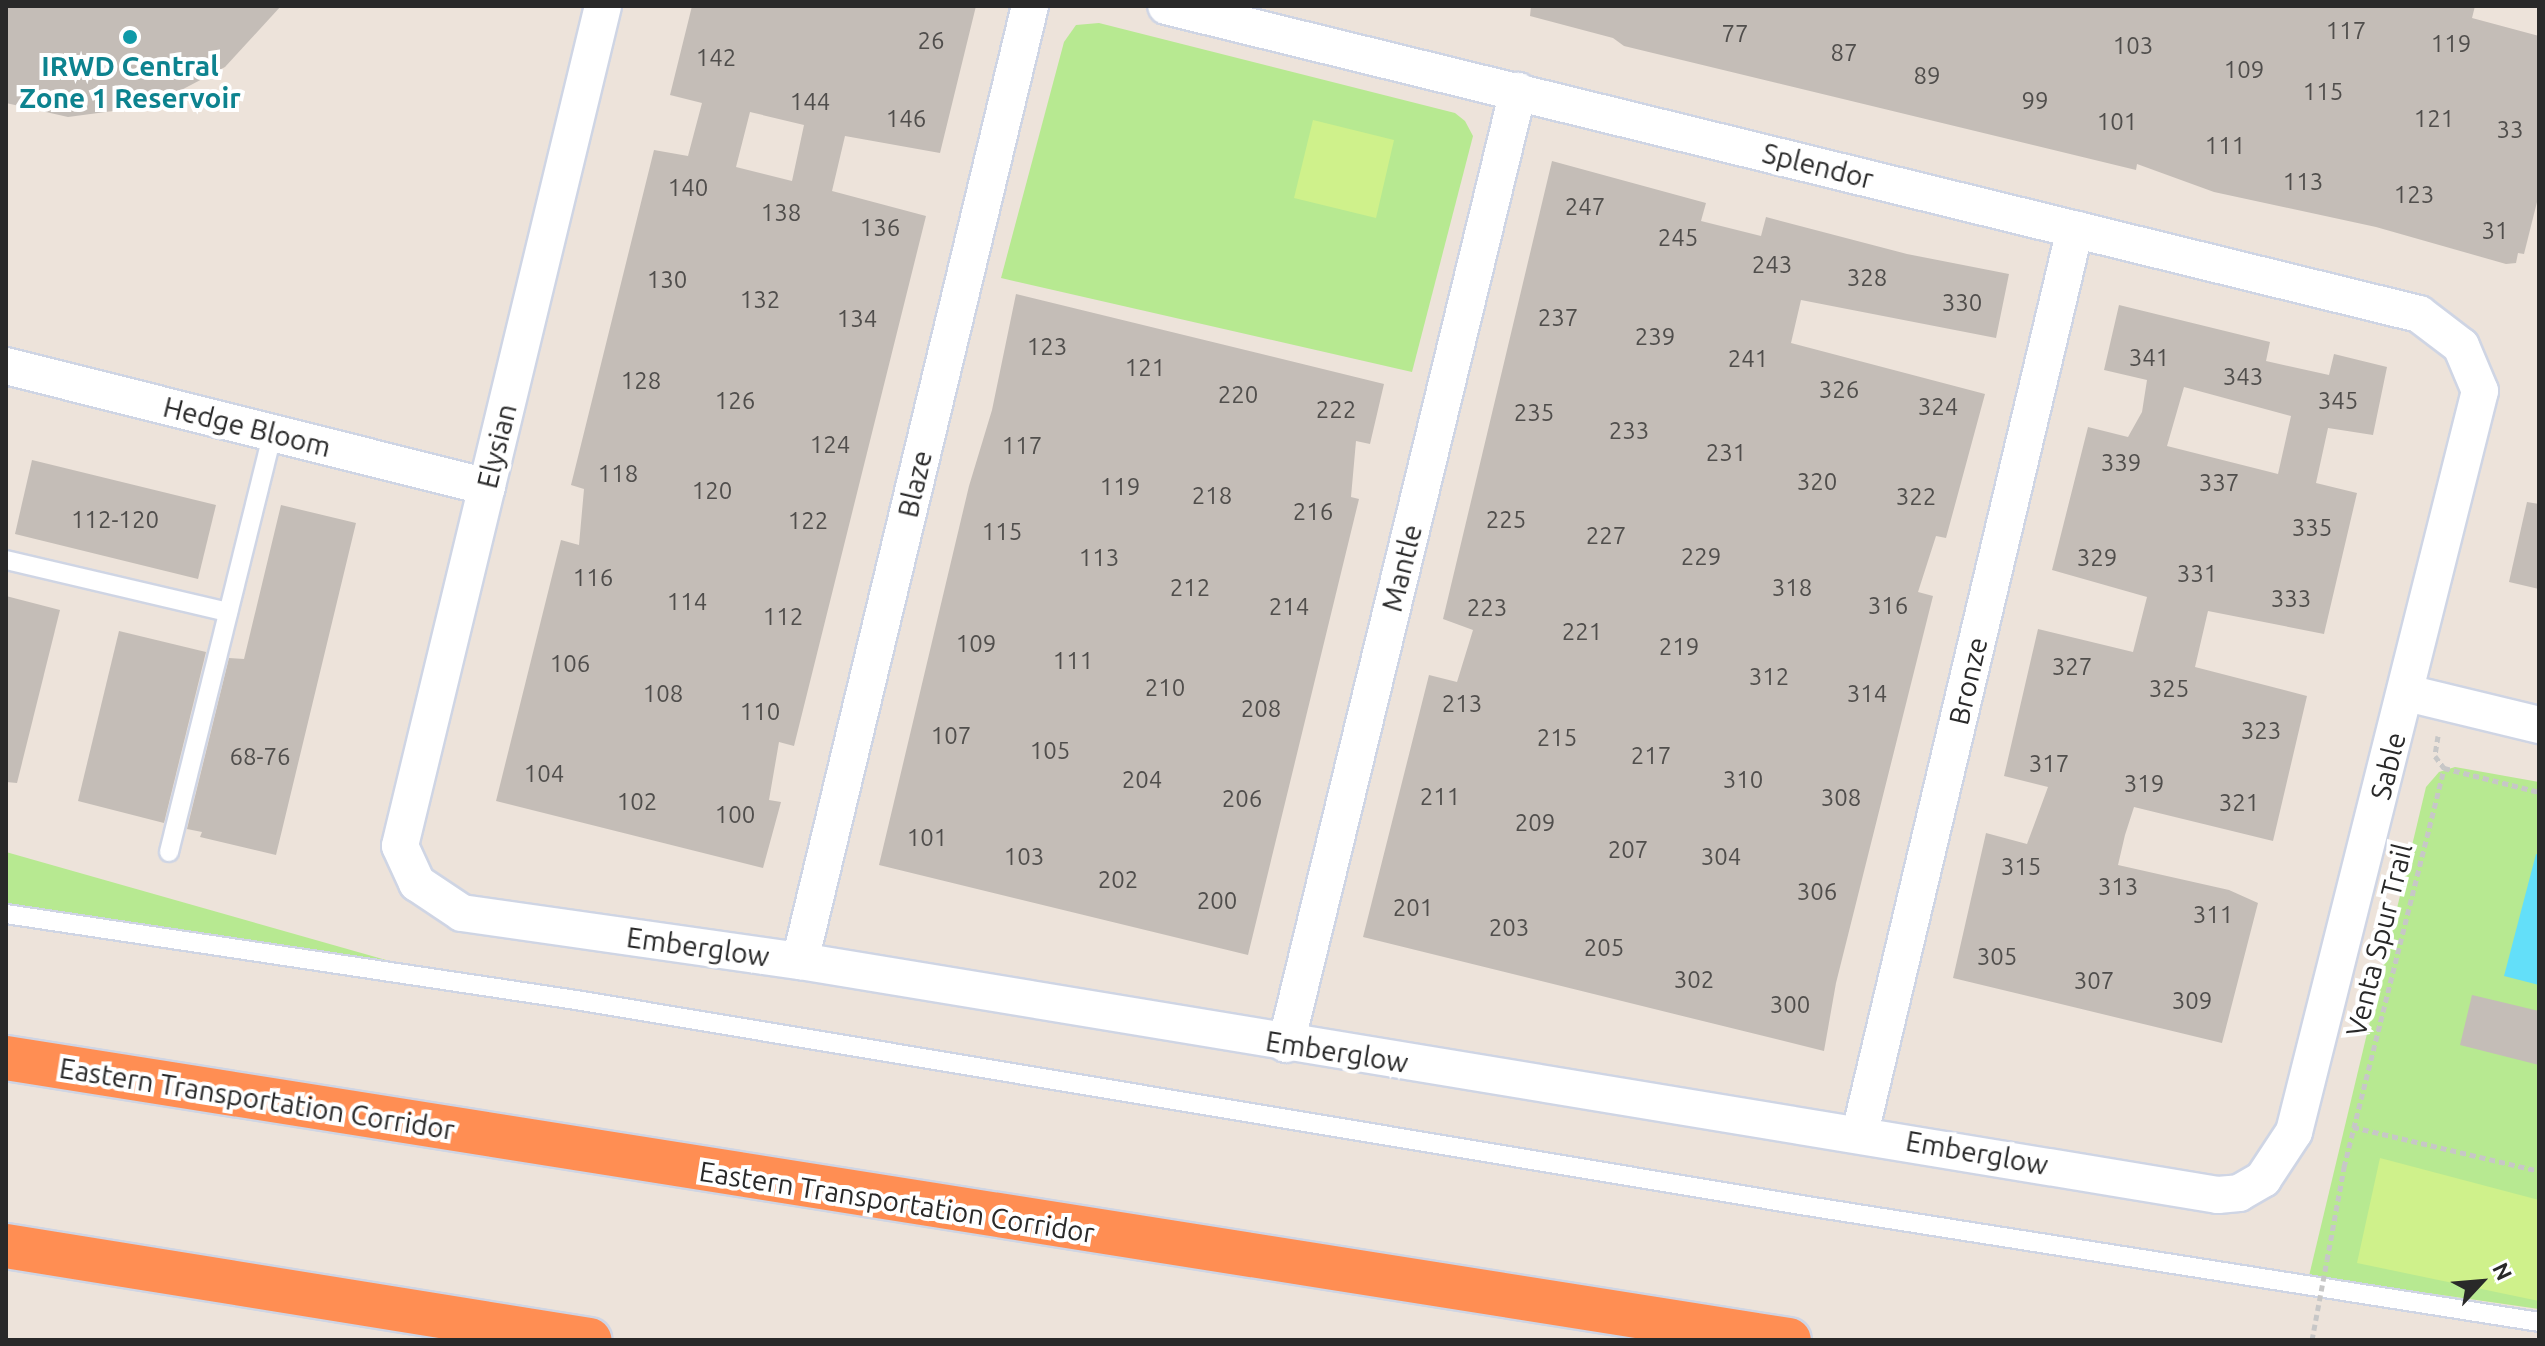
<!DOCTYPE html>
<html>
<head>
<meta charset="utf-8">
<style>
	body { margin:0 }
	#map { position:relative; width:2545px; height:1346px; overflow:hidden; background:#ede3da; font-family:Ubuntu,sans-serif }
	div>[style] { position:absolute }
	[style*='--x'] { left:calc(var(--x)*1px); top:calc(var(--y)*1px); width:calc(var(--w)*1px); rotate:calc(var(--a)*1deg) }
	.green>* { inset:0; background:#b7e991 }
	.pitch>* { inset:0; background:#cff18b }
	.water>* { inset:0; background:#63dff9 }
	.building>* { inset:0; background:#c4bdb7 }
	.path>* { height:5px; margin-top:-2.5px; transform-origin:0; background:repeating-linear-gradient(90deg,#c7c7c7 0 6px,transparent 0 10px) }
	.roads { filter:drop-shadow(2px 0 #cfd5e4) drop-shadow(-2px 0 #cfd5e4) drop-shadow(0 2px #cfd5e4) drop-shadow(0 -2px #cfd5e4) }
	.service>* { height:18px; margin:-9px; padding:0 9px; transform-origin:9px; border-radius:9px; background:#fff }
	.minor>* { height:36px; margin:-18px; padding:0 18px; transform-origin:18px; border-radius:18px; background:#fff }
	.motorway>* { height:44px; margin:-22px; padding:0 22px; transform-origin:22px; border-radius:22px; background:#ff8e53 }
	.path-bridge>* { height:5px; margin-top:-2.5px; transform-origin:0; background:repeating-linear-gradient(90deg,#c7c7c7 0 6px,transparent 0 10px) }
	.dots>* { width:22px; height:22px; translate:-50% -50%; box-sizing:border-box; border:4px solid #fff; border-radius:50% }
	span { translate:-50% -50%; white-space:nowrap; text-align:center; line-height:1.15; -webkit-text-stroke:8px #fff; paint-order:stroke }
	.number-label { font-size:24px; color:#504e4c }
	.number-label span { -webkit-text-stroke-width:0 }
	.culture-label { font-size:28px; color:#0d838f; font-weight:700 }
	.street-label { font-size:28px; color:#292929 }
	.frame { position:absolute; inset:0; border:8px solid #292929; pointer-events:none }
	.north { position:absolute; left:2441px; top:1242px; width:80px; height:80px; -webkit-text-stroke:6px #fff; paint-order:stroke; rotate:64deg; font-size:22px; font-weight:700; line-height:32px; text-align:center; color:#292929 }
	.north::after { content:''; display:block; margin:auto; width:28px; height:36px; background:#292929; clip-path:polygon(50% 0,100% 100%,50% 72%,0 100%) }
</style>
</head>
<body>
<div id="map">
	<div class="green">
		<div style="clip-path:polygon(1099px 23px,1455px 113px,1465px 121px,1473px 136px,1412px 372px,1001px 278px,1064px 42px,1076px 25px)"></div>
		<div style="clip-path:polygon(2455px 767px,2539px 782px,2539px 1309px,2309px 1276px,2426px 787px,2439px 772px)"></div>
		<div style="clip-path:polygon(6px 852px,460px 981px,6px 908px)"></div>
	</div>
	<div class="pitch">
		<div style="clip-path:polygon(1313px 120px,1394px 140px,1376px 218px,1294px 198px)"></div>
		<div style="clip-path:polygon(2380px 1158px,2539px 1200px,2539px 1301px,2357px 1263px)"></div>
	</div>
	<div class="water">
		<div style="clip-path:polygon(2536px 854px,2539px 855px,2539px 985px,2504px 976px)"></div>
	</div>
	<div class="building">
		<div style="clip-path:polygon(6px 6px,281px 6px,225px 67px,151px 106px,68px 117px,6px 103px)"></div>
		<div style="clip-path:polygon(evenodd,692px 6px,976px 6px,940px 153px,845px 136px,832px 191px,926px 216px,794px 746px,779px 742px,769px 800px,781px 802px,763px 868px,496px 801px,561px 540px,579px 545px,584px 489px,571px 485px,654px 150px,688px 156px,702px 103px,670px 95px,692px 6px,750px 112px,804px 125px,792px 181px,736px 167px,750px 112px)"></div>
		<div style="clip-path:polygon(1531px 6px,2475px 6px,2472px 18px,2539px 36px,2539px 194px,2524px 254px,2518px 253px,2516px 263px,2506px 264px,2376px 227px,2214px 192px,2137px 164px,2136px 170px,1624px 46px,1613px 38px,1530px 16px)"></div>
		<div style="clip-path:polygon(1552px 161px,1706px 203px,1701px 221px,1761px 236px,1766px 217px,1907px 254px,2009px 274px,1996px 338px,1801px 300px,1791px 343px,1985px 394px,1946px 538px,1936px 536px,1918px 592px,1933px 596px,1836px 983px,1824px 1051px,1363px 937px,1429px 675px,1457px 682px,1473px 630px,1443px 619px)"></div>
		<div style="clip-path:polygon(1016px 294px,1384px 384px,1370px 444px,1356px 441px,1351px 497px,1359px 499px,1248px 955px,879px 865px,969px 486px,992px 410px)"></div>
		<div style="clip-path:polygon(evenodd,2119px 305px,2270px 342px,2266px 361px,2329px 375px,2334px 354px,2387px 367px,2373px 435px,2328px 428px,2316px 483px,2357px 493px,2324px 634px,2208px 611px,2195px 667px,2307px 696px,2273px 841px,2134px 807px,2125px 835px,2118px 865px,2229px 890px,2258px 903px,2222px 1043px,1953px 978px,1986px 833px,2027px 844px,2048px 787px,2004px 776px,2038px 629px,2133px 652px,2147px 597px,2052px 570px,2088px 427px,2128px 437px,2142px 412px,2147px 380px,2104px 370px,2119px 305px,2184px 387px,2291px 416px,2278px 474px,2167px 446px,2184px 387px)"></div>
		<div style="clip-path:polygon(32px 460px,216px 505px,198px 579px,15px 534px)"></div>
		<div style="clip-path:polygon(2527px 502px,2539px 504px,2539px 589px,2509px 582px)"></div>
		<div style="clip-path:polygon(281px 505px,356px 523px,276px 855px,200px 837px,202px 832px,187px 829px,229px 658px,244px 659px)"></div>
		<div style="clip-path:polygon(6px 596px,60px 610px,17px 783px,6px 782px)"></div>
		<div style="clip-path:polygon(119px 631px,206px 652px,164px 823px,78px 801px)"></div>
		<div style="clip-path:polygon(2472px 995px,2539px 1011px,2539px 1065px,2460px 1045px)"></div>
	</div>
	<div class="path">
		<div style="--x:2438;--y:736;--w:20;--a:99"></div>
		<div style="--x:2435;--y:756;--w:15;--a:53"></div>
		<div style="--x:2353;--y:1127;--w:191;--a:13.3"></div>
		<div style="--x:2327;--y:1260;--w:95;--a:-79.6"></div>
		<div style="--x:2344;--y:1167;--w:411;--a:-75.9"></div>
		<div style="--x:2444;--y:768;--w:98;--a:14.2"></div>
	</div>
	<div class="roads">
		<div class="service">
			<div style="--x:6;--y:560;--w:228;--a:13.2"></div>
			<div style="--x:169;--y:852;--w:432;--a:-76.1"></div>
			<div style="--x:6;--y:914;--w:576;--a:8.58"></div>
			<div style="--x:576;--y:1000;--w:1248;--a:9.5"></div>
			<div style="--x:1807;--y:1206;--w:741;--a:9"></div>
		</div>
		<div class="minor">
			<div style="--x:603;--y:6;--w:864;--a:103.59"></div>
			<div style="--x:400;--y:846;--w:41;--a:65.3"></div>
			<div style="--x:417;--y:883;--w:54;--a:33.7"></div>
			<div style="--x:462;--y:913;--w:341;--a:8.1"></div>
			<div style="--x:800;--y:961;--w:1437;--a:9.37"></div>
			<div style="--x:2218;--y:1195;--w:21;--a:-5"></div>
			<div style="--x:2239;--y:1193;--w:28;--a:-30"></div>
			<div style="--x:2263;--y:1179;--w:56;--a:-56.6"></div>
			<div style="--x:2294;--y:1132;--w:764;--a:-75.91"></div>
			<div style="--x:2480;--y:391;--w:49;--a:-112.9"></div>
			<div style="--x:2461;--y:346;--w:53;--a:-142.7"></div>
			<div style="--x:2419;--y:314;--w:1290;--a:-166.19"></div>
			<div style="--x:6;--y:366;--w:496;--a:14.1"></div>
			<div style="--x:2407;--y:693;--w:136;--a:13.6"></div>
			<div style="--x:800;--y:961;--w:982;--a:-76.46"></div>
			<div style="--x:1286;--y:1044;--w:981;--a:-76.32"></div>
			<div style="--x:1860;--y:1133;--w:929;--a:-76.62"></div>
		</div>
		<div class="motorway">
			<div style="--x:6;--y:1058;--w:1805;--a:8.99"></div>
			<div style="--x:6;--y:1246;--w:591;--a:9.16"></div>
		</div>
	</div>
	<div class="path-bridge">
		<div style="--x:2312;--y:1340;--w:81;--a:-79.4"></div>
	</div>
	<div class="dots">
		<div style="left:130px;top:37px;background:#0f9aa8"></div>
	</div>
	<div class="number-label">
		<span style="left:2346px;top:31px">117</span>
		<span style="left:1735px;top:34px">77</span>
		<span style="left:931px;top:41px">26</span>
		<span style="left:2451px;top:44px">119</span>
		<span style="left:2133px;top:46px">103</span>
		<span style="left:1844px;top:53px">87</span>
		<span style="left:716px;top:58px">142</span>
		<span style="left:2244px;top:70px">109</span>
		<span style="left:1927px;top:76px">89</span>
		<span style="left:2323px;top:92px">115</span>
		<span style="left:2035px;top:101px">99</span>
		<span style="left:810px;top:102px">144</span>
		<span style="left:906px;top:119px">146</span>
		<span style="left:2434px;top:119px">121</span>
		<span style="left:2117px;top:122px">101</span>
		<span style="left:2510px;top:130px">33</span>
		<span style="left:2225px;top:146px">111</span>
		<span style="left:2303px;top:182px">113</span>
		<span style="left:688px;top:188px">140</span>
		<span style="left:2414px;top:195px">123</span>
		<span style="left:1585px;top:207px">247</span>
		<span style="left:781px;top:213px">138</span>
		<span style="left:880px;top:228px">136</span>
		<span style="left:2495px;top:231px">31</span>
		<span style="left:1678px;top:238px">245</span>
		<span style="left:1772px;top:265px">243</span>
		<span style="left:1867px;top:278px">328</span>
		<span style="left:667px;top:280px">130</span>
		<span style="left:760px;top:300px">132</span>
		<span style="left:1962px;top:303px">330</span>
		<span style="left:1558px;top:318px">237</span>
		<span style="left:857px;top:319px">134</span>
		<span style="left:1655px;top:337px">239</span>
		<span style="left:1047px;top:347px">123</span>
		<span style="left:2149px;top:358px">341</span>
		<span style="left:1748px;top:359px">241</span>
		<span style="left:1145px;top:368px">121</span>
		<span style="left:2243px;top:377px">343</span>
		<span style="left:641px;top:381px">128</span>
		<span style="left:1839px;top:390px">326</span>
		<span style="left:1238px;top:395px">220</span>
		<span style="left:735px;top:401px">126</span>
		<span style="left:2338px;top:401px">345</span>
		<span style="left:1938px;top:407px">324</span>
		<span style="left:1336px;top:410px">222</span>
		<span style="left:1534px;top:413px">235</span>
		<span style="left:1629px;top:431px">233</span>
		<span style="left:830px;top:445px">124</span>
		<span style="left:1022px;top:446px">117</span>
		<span style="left:1726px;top:453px">231</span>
		<span style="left:2121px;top:463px">339</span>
		<span style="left:618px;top:474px">118</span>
		<span style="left:1817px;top:482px">320</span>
		<span style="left:2219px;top:483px">337</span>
		<span style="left:1120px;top:487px">119</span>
		<span style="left:712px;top:491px">120</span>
		<span style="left:1212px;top:496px">218</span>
		<span style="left:1916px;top:497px">322</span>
		<span style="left:1313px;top:512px">216</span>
		<span style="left:115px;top:520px">112-120</span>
		<span style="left:1506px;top:520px">225</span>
		<span style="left:808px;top:521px">122</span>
		<span style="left:2312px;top:528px">335</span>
		<span style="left:1002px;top:532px">115</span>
		<span style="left:1606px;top:536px">227</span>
		<span style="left:1701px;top:557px">229</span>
		<span style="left:1099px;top:558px">113</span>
		<span style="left:2097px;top:558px">329</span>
		<span style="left:2197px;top:574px">331</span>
		<span style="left:593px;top:578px">116</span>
		<span style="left:1190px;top:588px">212</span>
		<span style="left:1792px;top:588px">318</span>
		<span style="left:2291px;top:599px">333</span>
		<span style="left:687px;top:602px">114</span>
		<span style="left:1888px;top:606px">316</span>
		<span style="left:1289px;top:607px">214</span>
		<span style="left:1487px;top:608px">223</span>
		<span style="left:783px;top:617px">112</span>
		<span style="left:1582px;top:632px">221</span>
		<span style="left:976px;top:644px">109</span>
		<span style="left:1679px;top:647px">219</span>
		<span style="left:1073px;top:661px">111</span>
		<span style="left:570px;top:664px">106</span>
		<span style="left:2072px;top:667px">327</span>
		<span style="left:1769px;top:677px">312</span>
		<span style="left:1165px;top:688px">210</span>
		<span style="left:2169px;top:689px">325</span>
		<span style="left:663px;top:694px">108</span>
		<span style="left:1867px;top:694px">314</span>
		<span style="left:1462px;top:704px">213</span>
		<span style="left:1261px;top:709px">208</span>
		<span style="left:760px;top:712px">110</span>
		<span style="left:2261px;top:731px">323</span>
		<span style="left:951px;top:736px">107</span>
		<span style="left:1557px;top:738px">215</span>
		<span style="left:1050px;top:751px">105</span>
		<span style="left:1651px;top:756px">217</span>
		<span style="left:260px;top:757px">68-76</span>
		<span style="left:2049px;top:764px">317</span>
		<span style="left:544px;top:774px">104</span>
		<span style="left:1142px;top:780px">204</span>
		<span style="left:1743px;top:780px">310</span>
		<span style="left:2144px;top:784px">319</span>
		<span style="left:1440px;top:797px">211</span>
		<span style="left:1841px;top:798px">308</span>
		<span style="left:1242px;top:799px">206</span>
		<span style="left:637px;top:802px">102</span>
		<span style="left:2239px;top:803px">321</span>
		<span style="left:735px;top:815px">100</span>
		<span style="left:1535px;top:823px">209</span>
		<span style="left:927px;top:838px">101</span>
		<span style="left:1628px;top:850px">207</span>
		<span style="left:1024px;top:857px">103</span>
		<span style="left:1721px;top:857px">304</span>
		<span style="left:2021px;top:867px">315</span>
		<span style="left:1118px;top:880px">202</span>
		<span style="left:2118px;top:887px">313</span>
		<span style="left:1817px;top:892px">306</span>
		<span style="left:1217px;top:901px">200</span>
		<span style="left:1413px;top:908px">201</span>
		<span style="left:2213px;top:915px">311</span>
		<span style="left:1509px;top:928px">203</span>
		<span style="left:1604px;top:948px">205</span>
		<span style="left:1997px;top:957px">305</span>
		<span style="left:1694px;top:980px">302</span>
		<span style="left:2094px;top:981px">307</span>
		<span style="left:2192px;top:1001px">309</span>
		<span style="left:1790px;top:1005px">300</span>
	</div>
	<div class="culture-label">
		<span style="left:130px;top:82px">IRWD Central<br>Zone 1 Reservoir</span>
	</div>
	<div class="street-label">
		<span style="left:1818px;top:166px;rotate:14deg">Splendor</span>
		<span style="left:247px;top:427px;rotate:14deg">Hedge Bloom</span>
		<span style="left:497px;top:446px;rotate:-76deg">Elysian</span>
		<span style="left:915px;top:484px;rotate:-77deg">Blaze</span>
		<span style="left:1402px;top:568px;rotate:-76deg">Mantle</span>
		<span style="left:1968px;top:681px;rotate:-77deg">Bronze</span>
		<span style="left:2388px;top:766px;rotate:-76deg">Sable</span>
		<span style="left:2379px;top:940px;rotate:-76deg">Venta Spur Trail</span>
		<span style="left:698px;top:947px;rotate:8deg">Emberglow</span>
		<span style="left:1337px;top:1052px;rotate:9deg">Emberglow</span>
		<span style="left:257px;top:1099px;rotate:9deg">Eastern Transportation Corridor</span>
		<span style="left:1977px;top:1153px;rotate:10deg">Emberglow</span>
		<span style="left:897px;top:1202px;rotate:9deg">Eastern Transportation Corridor</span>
	</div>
	<div class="frame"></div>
	<div class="north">N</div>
</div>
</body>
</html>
